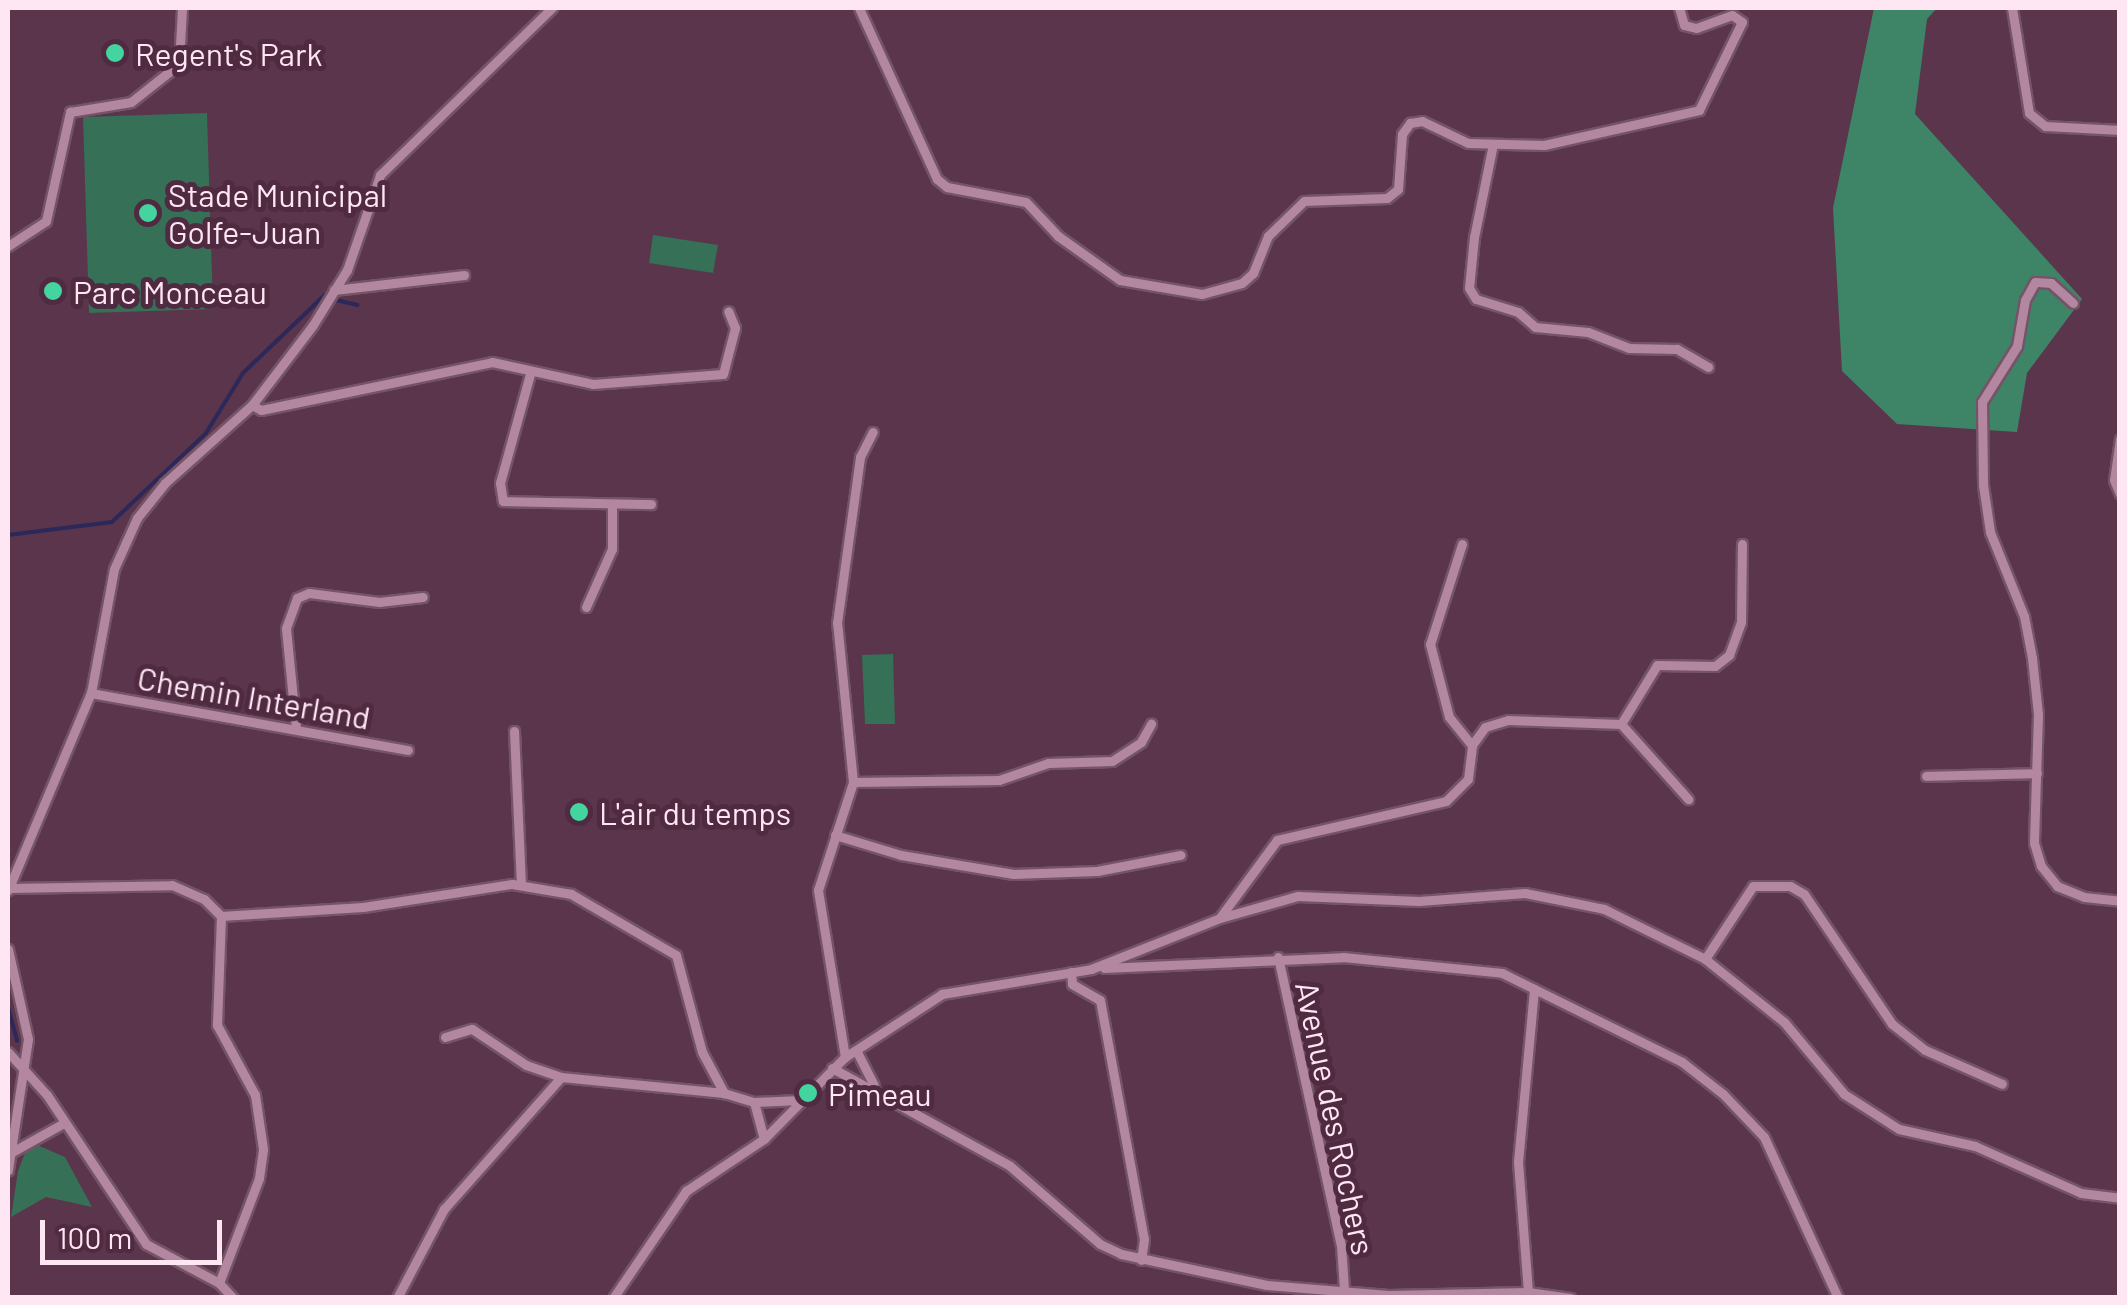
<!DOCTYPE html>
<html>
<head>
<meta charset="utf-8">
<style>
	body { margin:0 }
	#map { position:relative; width:2127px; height:1305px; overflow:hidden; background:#5a354b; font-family:Barlow,sans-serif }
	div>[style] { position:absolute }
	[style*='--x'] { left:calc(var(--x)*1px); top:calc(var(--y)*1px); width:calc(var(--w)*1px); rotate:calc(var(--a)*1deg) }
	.green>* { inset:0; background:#357057 }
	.forest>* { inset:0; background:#3e8568 }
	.stream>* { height:4px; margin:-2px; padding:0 2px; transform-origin:2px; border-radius:2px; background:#2c2859 }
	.roads { filter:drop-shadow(2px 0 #745467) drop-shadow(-2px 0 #745467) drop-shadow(0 2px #745467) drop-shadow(0 -2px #745467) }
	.street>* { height:9px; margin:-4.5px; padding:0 4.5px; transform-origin:4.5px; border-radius:4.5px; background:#b3879f }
	.dots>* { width:28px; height:28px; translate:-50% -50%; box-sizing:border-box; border:5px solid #4f2a40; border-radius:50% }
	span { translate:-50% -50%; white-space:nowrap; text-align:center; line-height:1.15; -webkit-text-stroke:10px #4f2a40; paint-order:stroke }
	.poi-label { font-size:32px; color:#fee6f3 }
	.left { translate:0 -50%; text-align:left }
	.street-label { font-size:32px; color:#fee6f3 }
	.frame { position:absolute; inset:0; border:10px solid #fee6f3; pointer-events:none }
	.scale { position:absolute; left:40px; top:1220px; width:182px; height:45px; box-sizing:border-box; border:5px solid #fee6f3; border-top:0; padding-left:12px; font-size:30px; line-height:35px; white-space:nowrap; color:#fee6f3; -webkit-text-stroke:8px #4f2a40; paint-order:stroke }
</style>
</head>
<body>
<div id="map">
	<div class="green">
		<div style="clip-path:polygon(207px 113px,213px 309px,89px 313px,83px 117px)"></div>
		<div style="clip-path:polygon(653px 235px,718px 245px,713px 273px,649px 263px)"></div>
		<div style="clip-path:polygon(893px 654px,895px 724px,865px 724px,862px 655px)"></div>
		<div style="clip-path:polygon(37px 1145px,65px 1157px,92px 1207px,46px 1197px,11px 1217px,18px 1171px,25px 1153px)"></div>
	</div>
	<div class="forest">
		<div style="clip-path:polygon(1874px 8px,1937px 8px,1927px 19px,1915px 114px,2082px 299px,2027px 373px,2017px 432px,1897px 424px,1842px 371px,1833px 208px)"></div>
	</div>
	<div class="stream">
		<div style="--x:336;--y:300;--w:22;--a:13"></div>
		<div style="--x:8;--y:535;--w:105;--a:-7.1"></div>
		<div style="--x:112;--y:522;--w:129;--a:-43.4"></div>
		<div style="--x:206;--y:433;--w:70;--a:-58.3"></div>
		<div style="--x:243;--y:373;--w:113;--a:-43.6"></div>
		<div style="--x:8;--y:1007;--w:35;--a:75"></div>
	</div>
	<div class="roads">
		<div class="street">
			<div style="--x:859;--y:8;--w:188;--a:65.5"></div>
			<div style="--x:937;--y:179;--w:13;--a:39"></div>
			<div style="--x:947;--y:187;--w:80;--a:10.8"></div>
			<div style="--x:1026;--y:202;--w:47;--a:46.7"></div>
			<div style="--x:1058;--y:236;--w:76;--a:35.4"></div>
			<div style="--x:1120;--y:280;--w:83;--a:9.7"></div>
			<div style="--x:1202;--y:294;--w:41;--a:-15.4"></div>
			<div style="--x:1242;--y:283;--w:15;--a:-42"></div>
			<div style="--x:1253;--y:273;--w:40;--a:-68"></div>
			<div style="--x:1268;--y:236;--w:50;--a:-44.2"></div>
			<div style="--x:1304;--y:201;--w:83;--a:-2.1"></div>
			<div style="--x:1387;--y:198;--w:14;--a:-39"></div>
			<div style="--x:1398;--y:189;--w:55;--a:-85.8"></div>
			<div style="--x:1402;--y:134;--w:14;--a:-54"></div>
			<div style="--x:1410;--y:123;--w:12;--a:-9"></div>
			<div style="--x:1422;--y:121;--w:51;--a:25.6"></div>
			<div style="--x:1468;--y:143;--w:76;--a:1.5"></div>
			<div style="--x:1544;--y:145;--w:159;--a:-12.7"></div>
			<div style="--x:1699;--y:110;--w:98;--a:-64"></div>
			<div style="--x:1742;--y:22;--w:12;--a:-145"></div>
			<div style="--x:1732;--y:15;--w:38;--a:160"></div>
			<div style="--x:1696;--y:28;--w:12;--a:-166"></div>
			<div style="--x:1684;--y:25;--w:18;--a:-106"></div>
			<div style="--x:2012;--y:8;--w:106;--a:80.8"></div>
			<div style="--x:2029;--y:113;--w:21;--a:39"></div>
			<div style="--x:2045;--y:126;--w:75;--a:3.1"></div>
			<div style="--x:1493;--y:144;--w:95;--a:101.5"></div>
			<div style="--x:1474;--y:237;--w:51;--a:95.6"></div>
			<div style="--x:1469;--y:288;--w:13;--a:58"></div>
			<div style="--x:1476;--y:299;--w:44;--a:17.2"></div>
			<div style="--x:1518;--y:312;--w:23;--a:41"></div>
			<div style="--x:1535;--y:327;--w:53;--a:5.4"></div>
			<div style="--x:1588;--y:332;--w:44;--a:21.3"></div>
			<div style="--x:1629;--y:348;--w:48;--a:1.2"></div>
			<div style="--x:1677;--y:349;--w:36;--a:30"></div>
			<div style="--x:8;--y:246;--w:45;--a:-33.3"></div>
			<div style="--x:46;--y:221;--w:112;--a:-77.6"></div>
			<div style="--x:70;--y:112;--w:62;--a:-9.3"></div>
			<div style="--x:131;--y:102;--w:61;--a:-38.4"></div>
			<div style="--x:179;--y:64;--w:56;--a:-86.9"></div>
			<div style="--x:334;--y:290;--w:131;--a:-6.6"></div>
			<div style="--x:2073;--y:303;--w:30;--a:-138"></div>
			<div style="--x:2051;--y:283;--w:16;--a:-176"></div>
			<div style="--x:2035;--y:282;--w:21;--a:119"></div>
			<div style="--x:2025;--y:300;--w:47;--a:99.9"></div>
			<div style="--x:2017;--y:346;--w:66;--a:122"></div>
			<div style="--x:1982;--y:402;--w:83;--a:89.3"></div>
			<div style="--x:1983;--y:485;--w:48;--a:81.5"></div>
			<div style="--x:1990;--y:532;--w:91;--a:68"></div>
			<div style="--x:2024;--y:616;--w:43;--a:79.2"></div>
			<div style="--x:2032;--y:658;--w:56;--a:83.9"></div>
			<div style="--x:2038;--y:714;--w:129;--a:91.8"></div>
			<div style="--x:2034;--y:843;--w:24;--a:73"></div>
			<div style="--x:2041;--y:866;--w:26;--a:51"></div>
			<div style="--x:2057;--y:886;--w:29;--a:22"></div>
			<div style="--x:2084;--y:897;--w:36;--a:6"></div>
			<div style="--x:530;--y:374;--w:113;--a:105.4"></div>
			<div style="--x:500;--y:483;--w:18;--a:81"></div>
			<div style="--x:503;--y:501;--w:148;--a:1.2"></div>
			<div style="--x:252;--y:405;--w:10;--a:29"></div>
			<div style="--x:261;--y:410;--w:236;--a:-11.7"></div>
			<div style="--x:492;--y:362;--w:103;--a:12.3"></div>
			<div style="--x:593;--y:384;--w:130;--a:-4.4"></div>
			<div style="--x:723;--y:374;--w:48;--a:-75.4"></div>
			<div style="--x:735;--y:328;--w:18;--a:-112"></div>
			<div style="--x:2120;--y:439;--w:41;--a:98.3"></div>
			<div style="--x:2114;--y:480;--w:15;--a:67"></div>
			<div style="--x:1462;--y:544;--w:105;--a:107.7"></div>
			<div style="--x:1430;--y:644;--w:75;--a:75.4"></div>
			<div style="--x:1449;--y:717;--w:36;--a:51"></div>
			<div style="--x:586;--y:607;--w:64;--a:-65.9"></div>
			<div style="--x:612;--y:549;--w:45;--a:-90"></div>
			<div style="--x:91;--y:693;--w:322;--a:10.2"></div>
			<div style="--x:1621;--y:724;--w:69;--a:-58.6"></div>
			<div style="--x:1657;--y:665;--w:58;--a:1"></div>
			<div style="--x:1715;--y:666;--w:18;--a:-38"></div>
			<div style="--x:1729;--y:655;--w:35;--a:-70"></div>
			<div style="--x:1741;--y:622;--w:78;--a:-89.3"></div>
			<div style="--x:296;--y:729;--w:101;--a:-95.7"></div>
			<div style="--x:286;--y:628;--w:32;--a:-70"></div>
			<div style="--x:297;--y:598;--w:13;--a:-23"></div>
			<div style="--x:309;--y:593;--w:71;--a:7.3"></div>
			<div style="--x:379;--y:602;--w:44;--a:-6.5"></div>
			<div style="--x:514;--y:731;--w:153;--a:87.4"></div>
			<div style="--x:1926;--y:776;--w:111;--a:-1.5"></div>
			<div style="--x:853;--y:782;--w:146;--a:-0.8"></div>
			<div style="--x:999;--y:780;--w:52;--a:-19.1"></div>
			<div style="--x:1048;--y:763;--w:64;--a:-1.8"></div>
			<div style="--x:1112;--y:761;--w:35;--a:-33"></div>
			<div style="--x:1141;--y:742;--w:21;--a:-61"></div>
			<div style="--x:835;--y:835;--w:69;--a:16.9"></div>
			<div style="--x:901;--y:855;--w:114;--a:9.6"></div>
			<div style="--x:1013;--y:874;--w:84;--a:-2"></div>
			<div style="--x:1097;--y:871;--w:85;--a:-10.9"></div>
			<div style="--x:8;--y:888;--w:164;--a:-1"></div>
			<div style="--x:172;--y:885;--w:35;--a:24"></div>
			<div style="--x:204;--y:899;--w:24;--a:45"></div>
			<div style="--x:221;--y:916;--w:142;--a:-3.6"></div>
			<div style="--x:363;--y:907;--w:151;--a:-8.8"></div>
			<div style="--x:512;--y:884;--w:60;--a:9.6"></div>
			<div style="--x:571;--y:894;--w:121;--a:30.2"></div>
			<div style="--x:676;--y:955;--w:100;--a:75"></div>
			<div style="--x:702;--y:1052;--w:47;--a:61.8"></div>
			<div style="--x:8;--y:890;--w:214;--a:-67.2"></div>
			<div style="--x:91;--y:693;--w:126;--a:-79.5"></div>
			<div style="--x:114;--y:569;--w:56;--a:-65.7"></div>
			<div style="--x:137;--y:518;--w:45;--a:-51.3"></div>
			<div style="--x:165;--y:483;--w:117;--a:-41.9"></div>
			<div style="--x:252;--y:405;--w:101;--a:-52.7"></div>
			<div style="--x:313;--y:325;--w:65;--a:-58.3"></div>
			<div style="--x:347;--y:270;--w:101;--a:-70.8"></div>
			<div style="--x:380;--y:175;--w:240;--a:-44.2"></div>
			<div style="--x:1221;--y:916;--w:94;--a:-53.6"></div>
			<div style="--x:1277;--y:840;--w:173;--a:-13"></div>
			<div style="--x:1446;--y:801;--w:31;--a:-45"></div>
			<div style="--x:1468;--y:779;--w:34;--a:-83"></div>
			<div style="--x:1472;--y:745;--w:22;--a:-54"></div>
			<div style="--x:1485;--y:727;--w:24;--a:-17"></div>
			<div style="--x:1508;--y:720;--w:113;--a:2"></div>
			<div style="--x:1621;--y:724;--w:101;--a:48.2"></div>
			<div style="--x:8;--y:949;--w:92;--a:77.5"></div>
			<div style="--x:28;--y:1039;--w:133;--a:98.7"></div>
			<div style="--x:1278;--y:957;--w:295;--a:77.7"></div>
			<div style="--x:1341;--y:1245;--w:44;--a:86.1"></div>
			<div style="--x:1705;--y:959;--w:87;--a:-56.7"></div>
			<div style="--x:1753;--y:886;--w:37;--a:0"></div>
			<div style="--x:1790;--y:886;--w:16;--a:30"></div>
			<div style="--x:1804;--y:894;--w:157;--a:55.9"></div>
			<div style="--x:1892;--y:1024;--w:42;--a:38.2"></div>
			<div style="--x:1925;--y:1050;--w:84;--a:23.8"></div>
			<div style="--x:1104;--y:968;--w:239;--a:-2.6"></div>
			<div style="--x:1343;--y:957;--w:160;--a:5.7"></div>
			<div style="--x:1502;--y:973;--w:201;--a:26.3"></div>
			<div style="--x:1682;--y:1062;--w:52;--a:38"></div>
			<div style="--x:1723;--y:1094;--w:59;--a:46.4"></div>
			<div style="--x:1764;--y:1137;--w:177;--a:65.3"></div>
			<div style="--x:1071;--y:972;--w:12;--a:85"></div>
			<div style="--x:1072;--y:984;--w:32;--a:30"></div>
			<div style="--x:1100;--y:1000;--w:243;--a:79.6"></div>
			<div style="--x:1144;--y:1239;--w:21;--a:98"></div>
			<div style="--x:445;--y:1037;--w:28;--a:-17"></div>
			<div style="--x:472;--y:1029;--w:65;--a:33.7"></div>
			<div style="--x:526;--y:1065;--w:37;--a:19"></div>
			<div style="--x:561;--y:1077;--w:164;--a:5.6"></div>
			<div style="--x:724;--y:1093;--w:31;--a:17"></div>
			<div style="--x:754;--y:1102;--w:47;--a:-2.4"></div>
			<div style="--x:856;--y:1050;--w:39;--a:63"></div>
			<div style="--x:8;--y:1052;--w:58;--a:47.8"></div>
			<div style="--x:47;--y:1095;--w:179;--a:56.4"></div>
			<div style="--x:146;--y:1244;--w:83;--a:28.1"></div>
			<div style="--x:219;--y:1283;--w:21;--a:47"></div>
			<div style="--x:845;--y:1057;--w:169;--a:-99.2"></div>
			<div style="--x:818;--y:890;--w:114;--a:-72"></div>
			<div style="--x:853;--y:782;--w:160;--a:-95.7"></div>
			<div style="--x:837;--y:623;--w:168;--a:-82.1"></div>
			<div style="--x:860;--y:457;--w:28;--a:-63"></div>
			<div style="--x:832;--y:1068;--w:203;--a:28.8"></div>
			<div style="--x:1010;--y:1166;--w:119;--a:40.9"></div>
			<div style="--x:1100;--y:1244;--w:23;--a:25"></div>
			<div style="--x:1121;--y:1254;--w:149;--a:12"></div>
			<div style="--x:1267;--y:1285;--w:122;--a:4.7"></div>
			<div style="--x:1389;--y:1295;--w:139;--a:-1.2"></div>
			<div style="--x:1528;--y:1292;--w:43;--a:7.9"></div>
			<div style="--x:754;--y:1102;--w:38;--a:75"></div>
			<div style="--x:12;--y:1152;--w:57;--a:-29.2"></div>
			<div style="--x:219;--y:1283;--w:112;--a:-69.1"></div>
			<div style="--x:259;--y:1178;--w:29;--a:-82"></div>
			<div style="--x:263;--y:1149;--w:55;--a:-98.4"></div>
			<div style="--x:255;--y:1095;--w:80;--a:-118.5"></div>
			<div style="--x:217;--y:1025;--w:109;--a:-87.9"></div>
			<div style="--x:1528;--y:1292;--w:130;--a:-94.4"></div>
			<div style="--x:1518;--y:1162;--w:174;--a:-84.7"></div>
			<div style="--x:397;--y:1298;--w:101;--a:-62.2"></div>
			<div style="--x:444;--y:1209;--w:176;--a:-48.4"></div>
			<div style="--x:613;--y:1298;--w:130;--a:-55.7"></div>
			<div style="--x:686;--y:1191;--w:94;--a:-33.7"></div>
			<div style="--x:764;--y:1139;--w:115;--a:-45.4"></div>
			<div style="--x:845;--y:1057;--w:116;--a:-33"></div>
			<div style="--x:942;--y:994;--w:151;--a:-9.5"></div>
			<div style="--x:1091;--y:969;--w:139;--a:-21.6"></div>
			<div style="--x:1220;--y:918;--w:81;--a:-15.8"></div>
			<div style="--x:1298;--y:896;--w:121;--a:2.4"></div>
			<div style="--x:1419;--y:901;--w:106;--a:-4.3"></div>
			<div style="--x:1525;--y:893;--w:81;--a:11.4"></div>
			<div style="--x:1604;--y:909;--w:113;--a:26.3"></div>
			<div style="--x:1705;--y:959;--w:101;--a:38.6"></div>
			<div style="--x:1784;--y:1022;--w:94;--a:50.2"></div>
			<div style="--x:1844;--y:1094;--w:65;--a:32.5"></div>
			<div style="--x:1899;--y:1129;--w:78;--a:12.6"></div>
			<div style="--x:1975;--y:1146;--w:116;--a:23.9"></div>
			<div style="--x:2081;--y:1193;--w:39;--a:7"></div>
		</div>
	</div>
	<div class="dots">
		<div style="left:115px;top:53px;background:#44d49f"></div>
		<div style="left:148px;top:213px;background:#44d49f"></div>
		<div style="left:53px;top:291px;background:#44d49f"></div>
		<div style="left:579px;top:812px;background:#44d49f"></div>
		<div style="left:808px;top:1093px;background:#44d49f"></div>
	</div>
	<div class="poi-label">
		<span class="left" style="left:135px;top:53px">Regent's Park</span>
		<span class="left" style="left:168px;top:213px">Stade Municipal<br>Golfe-Juan</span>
		<span class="left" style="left:73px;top:291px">Parc Monceau</span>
		<span class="left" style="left:599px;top:812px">L'air du temps</span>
		<span class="left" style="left:828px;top:1093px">Pimeau</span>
	</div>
	<div class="street-label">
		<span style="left:254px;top:697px;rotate:10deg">Chemin Interland</span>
		<span style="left:1336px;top:1118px;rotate:78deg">Avenue des Rochers</span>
	</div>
	<div class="frame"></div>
	<div class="scale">100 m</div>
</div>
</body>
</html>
